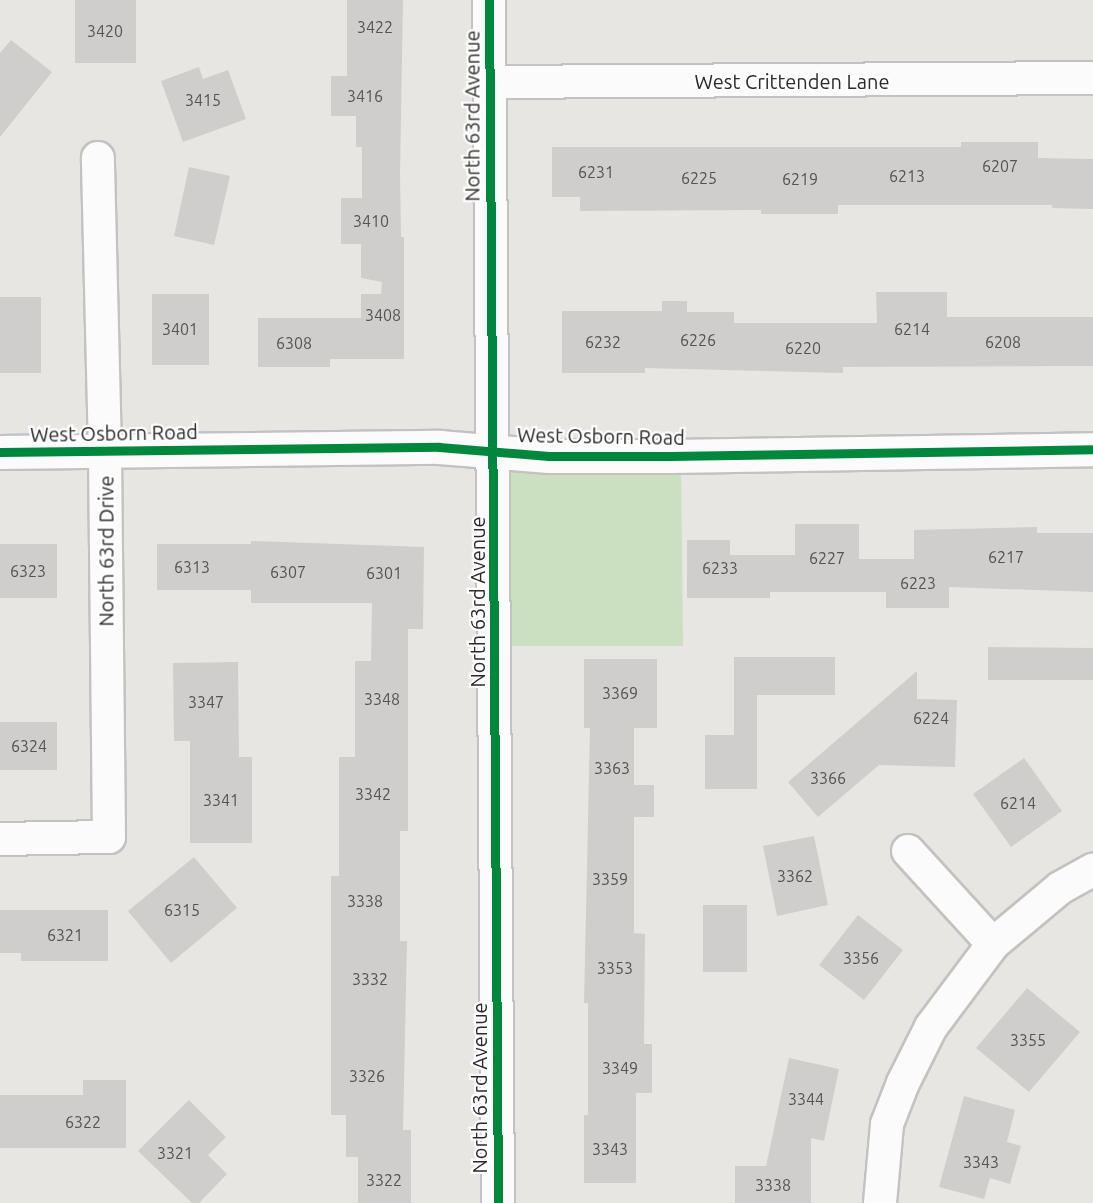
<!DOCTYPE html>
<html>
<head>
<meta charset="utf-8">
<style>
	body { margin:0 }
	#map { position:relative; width:1093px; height:1203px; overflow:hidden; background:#e8e6e3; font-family:Ubuntu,sans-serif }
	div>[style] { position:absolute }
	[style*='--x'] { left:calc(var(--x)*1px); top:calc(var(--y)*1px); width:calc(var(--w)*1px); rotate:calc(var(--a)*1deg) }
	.green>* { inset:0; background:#cae0c0 }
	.building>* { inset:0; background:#d0cecc }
	.roads { filter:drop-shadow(2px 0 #c2c2c2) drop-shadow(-2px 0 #c2c2c2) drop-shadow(0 2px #c2c2c2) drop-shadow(0 -2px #c2c2c2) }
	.minor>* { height:32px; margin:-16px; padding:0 16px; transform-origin:16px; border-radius:16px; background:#fcfbfb }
	.tertiary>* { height:33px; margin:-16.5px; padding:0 16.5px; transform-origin:16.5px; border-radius:16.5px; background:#fcfbfb }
	.cycleway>* { height:9px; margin:-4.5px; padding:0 4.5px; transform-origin:4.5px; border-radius:4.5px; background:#00873e }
	span { translate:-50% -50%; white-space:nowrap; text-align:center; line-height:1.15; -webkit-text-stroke:4.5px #fff; paint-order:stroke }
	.number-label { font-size:16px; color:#555454 }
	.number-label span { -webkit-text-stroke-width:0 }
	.street-label { font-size:20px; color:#2b2b2b }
</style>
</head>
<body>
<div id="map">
	<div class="green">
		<div style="clip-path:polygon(498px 459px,681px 462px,683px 646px,499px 646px)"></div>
	</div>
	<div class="building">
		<div style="clip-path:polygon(75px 0,136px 0,136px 63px,75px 63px)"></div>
		<div style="clip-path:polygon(347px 0,403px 0,400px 174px,401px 237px,404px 237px,404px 359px,330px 359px,330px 367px,258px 367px,258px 318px,361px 318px,361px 294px,381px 294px,382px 282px,361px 278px,361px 244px,341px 244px,341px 198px,362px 198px,362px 147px,356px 147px,356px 116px,331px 116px,331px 76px,347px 76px)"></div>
		<div style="clip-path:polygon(11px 40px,52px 72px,0 137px,0 53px)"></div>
		<div style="clip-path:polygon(199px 67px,203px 79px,228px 70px,246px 119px,183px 142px,161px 81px)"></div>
		<div style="clip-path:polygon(961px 142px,1038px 142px,1038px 158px,1093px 159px,1093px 209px,1052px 208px,1052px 205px,838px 205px,838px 214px,761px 214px,761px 210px,580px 211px,580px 197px,552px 197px,552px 147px,961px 147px)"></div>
		<div style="clip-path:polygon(189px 167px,230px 176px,214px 245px,174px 236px)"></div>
		<div style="clip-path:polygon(876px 292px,947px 292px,947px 317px,1093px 317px,1093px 366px,843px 367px,843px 373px,645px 368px,645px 373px,562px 373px,562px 311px,662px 311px,662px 301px,687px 301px,687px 312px,734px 312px,734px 323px,877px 323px)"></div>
		<div style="clip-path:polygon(152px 294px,209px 294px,209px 365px,152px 365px)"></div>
		<div style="clip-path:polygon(0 297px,41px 297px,41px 373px,0 373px)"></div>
		<div style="clip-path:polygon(795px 524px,859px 524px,859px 559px,914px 559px,914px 530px,1037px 527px,1037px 533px,1093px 533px,1093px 592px,949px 587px,949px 608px,886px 608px,886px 592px,770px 592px,770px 598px,687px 598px,687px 540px,730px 540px,730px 555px,795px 555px)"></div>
		<div style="clip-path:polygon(251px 541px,424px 547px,423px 629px,408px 629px,408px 831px,400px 831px,400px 941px,407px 941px,403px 1130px,411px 1130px,411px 1203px,358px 1203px,358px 1157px,346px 1157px,346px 1115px,331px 1115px,331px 876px,339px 876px,339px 757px,355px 757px,355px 661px,371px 661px,372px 603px,251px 603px,251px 590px,157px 590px,157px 544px,251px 544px)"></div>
		<div style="clip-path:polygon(0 544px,57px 544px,57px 598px,0 598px)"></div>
		<div style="clip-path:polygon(988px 647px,1093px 648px,1093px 680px,988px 680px)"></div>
		<div style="clip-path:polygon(734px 657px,835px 657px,835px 695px,757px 695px,757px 789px,705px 789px,705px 735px,734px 735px)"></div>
		<div style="clip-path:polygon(584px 659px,657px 659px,657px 728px,634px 728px,634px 785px,654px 785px,654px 817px,634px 817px,634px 933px,645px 934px,644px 1044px,652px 1044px,652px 1093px,636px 1093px,636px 1183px,584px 1183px,584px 1115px,588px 1115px,588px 1003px,584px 1003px,590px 728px,584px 728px)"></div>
		<div style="clip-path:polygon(238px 662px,239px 757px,252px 757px,252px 843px,190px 843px,190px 741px,174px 741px,173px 663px)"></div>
		<div style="clip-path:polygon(917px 671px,917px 699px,957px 700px,955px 767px,879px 765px,818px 817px,788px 782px)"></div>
		<div style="clip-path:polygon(0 722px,57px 722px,57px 770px,0 770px)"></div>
		<div style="clip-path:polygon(1024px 758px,1062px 811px,1011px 847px,973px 794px)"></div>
		<div style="clip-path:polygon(814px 836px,828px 905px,777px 916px,763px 846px)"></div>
		<div style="clip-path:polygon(194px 857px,237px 908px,171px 963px,128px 911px)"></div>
		<div style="clip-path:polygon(703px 905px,747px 905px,747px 972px,703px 972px)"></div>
		<div style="clip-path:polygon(0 910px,108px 910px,108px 961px,21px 961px,21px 953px,0 953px)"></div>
		<div style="clip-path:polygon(858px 915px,903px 950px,864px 1000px,819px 965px)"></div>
		<div style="clip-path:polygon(1027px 988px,1080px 1032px,1029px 1092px,976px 1048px)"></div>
		<div style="clip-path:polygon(789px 1058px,839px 1069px,824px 1141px,811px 1138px,811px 1203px,735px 1203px,735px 1166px,766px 1166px)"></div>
		<div style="clip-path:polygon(83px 1080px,126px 1080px,126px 1148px,0 1148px,0 1095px,83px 1095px)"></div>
		<div style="clip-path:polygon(964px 1096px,1015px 1110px,1007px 1142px,1021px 1146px,1010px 1184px,990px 1178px,984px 1199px,939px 1187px)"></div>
		<div style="clip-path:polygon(189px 1100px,226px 1137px,208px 1155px,227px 1174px,199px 1203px,192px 1203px,138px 1151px)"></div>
	</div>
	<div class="roads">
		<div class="minor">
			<div style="--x:489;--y:0;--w:1203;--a:89.57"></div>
			<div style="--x:490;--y:82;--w:603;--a:-0.38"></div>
			<div style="--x:0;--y:839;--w:109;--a:-1.1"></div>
			<div style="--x:109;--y:837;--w:386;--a:-90.6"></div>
			<div style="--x:105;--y:451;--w:293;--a:-91.4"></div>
			<div style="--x:908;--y:851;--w:126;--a:47.6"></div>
			<div style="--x:993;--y:944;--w:87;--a:-39.9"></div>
			<div style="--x:1060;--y:888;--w:38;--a:-29"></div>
			<div style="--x:880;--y:1203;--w:79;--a:-84.9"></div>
			<div style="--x:887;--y:1124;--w:44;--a:-68.7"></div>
			<div style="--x:903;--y:1083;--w:63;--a:-63.4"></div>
			<div style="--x:931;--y:1027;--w:104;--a:-53.2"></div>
		</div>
		<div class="tertiary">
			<div style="--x:0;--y:452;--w:439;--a:-0.7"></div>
			<div style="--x:439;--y:447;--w:110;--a:4.7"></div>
			<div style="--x:549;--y:456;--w:121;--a:0"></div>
			<div style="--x:670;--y:456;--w:423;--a:-0.9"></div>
		</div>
	</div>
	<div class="cycleway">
		<div style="--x:489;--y:0;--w:1203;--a:89.57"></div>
		<div style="--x:0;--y:452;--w:439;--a:-0.7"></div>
		<div style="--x:439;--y:447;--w:110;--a:4.7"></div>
		<div style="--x:549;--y:456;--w:121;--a:0"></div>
		<div style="--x:670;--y:456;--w:423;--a:-0.9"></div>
	</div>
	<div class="number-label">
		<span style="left:375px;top:27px">3422</span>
		<span style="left:105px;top:31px">3420</span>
		<span style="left:365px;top:96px">3416</span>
		<span style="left:203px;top:100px">3415</span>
		<span style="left:1000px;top:166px">6207</span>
		<span style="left:596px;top:172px">6231</span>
		<span style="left:907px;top:176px">6213</span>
		<span style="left:699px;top:178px">6225</span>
		<span style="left:800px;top:179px">6219</span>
		<span style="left:371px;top:221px">3410</span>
		<span style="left:383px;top:315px">3408</span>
		<span style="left:180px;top:329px">3401</span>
		<span style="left:912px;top:329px">6214</span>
		<span style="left:698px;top:340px">6226</span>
		<span style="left:603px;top:342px">6232</span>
		<span style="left:1003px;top:342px">6208</span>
		<span style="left:294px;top:343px">6308</span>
		<span style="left:803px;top:348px">6220</span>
		<span style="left:1006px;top:557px">6217</span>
		<span style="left:827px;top:558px">6227</span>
		<span style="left:192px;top:567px">6313</span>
		<span style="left:720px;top:568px">6233</span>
		<span style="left:28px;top:571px">6323</span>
		<span style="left:288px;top:572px">6307</span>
		<span style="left:384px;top:573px">6301</span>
		<span style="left:918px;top:583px">6223</span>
		<span style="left:620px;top:693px">3369</span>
		<span style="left:382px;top:699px">3348</span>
		<span style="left:206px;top:702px">3347</span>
		<span style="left:931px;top:718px">6224</span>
		<span style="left:29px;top:746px">6324</span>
		<span style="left:612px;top:768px">3363</span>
		<span style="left:828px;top:778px">3366</span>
		<span style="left:373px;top:794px">3342</span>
		<span style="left:221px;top:800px">3341</span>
		<span style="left:1018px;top:803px">6214</span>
		<span style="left:795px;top:876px">3362</span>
		<span style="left:610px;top:879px">3359</span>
		<span style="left:365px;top:901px">3338</span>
		<span style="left:182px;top:910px">6315</span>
		<span style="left:65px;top:935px">6321</span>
		<span style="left:861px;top:958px">3356</span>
		<span style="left:615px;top:968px">3353</span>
		<span style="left:370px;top:979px">3332</span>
		<span style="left:1028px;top:1040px">3355</span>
		<span style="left:620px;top:1068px">3349</span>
		<span style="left:367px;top:1076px">3326</span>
		<span style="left:806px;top:1099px">3344</span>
		<span style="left:83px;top:1122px">6322</span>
		<span style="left:610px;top:1149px">3343</span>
		<span style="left:175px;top:1153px">3321</span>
		<span style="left:981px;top:1162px">3343</span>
		<span style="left:384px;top:1180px">3322</span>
		<span style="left:773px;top:1185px">3338</span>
	</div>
	<div class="street-label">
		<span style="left:792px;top:81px">West Crittenden Lane</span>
		<span style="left:472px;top:116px;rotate:-90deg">North 63rd Avenue</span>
		<span style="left:114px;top:433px;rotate:-1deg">West Osborn Road</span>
		<span style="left:601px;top:436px;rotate:1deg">West Osborn Road</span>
		<span style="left:106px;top:551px;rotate:-90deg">North 63rd Drive</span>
		<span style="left:477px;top:602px;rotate:-90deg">North 63rd Avenue</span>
		<span style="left:479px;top:1088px;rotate:-90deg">North 63rd Avenue</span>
	</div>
</div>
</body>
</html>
